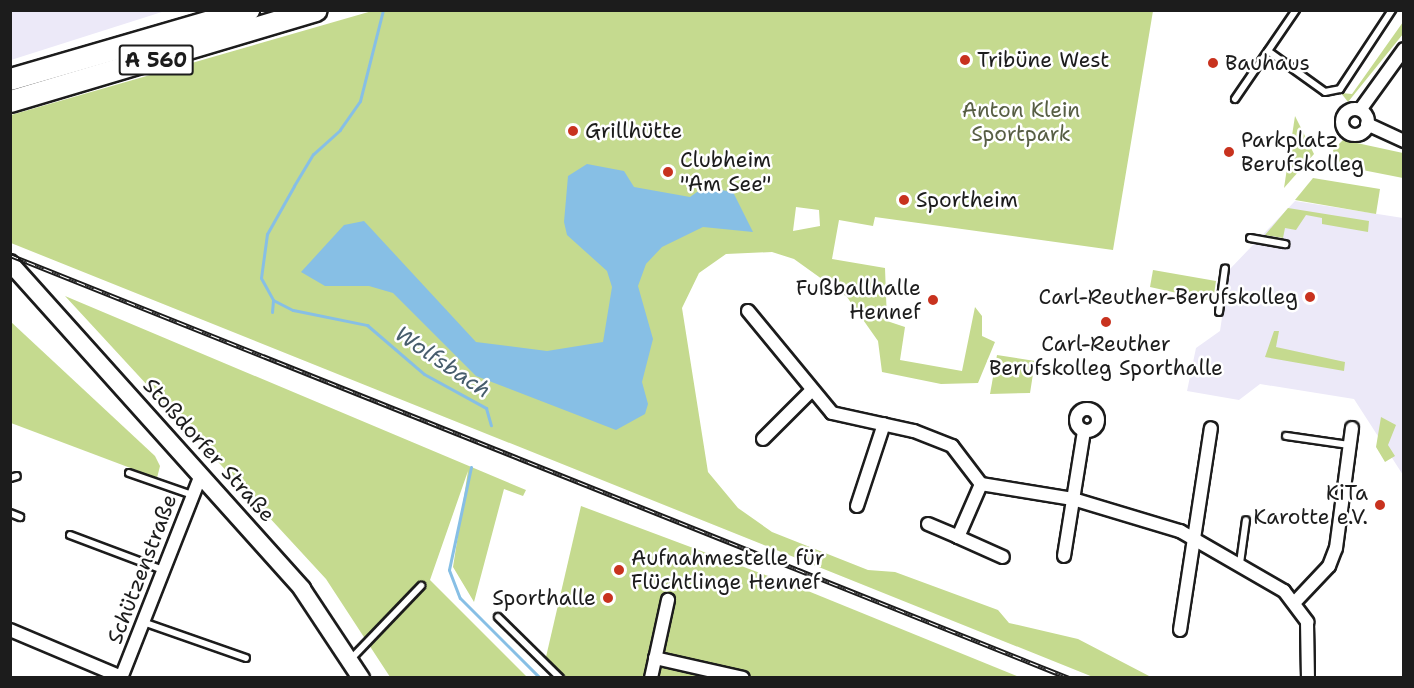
<!DOCTYPE html>
<html>
<head>
<meta charset="utf-8">
<style>
	body { margin:0 }
	#map { position:relative; width:1414px; height:688px; overflow:hidden; background:#fff; font-family:"Shantell Sans",sans-serif }
	div>[style] { position:absolute }
	[style*='--x'] { left:calc(var(--x)*1px); top:calc(var(--y)*1px); width:calc(var(--w)*1px); rotate:calc(var(--a)*1deg) }
	.built>* { inset:0; background:#ece9f8 }
	.green>* { inset:0; background:#c5da8f }
	.water>* { inset:0; background:#87bfe5 }
	.stream>* { height:3px; margin:-1.5px; padding:0 1.5px; transform-origin:1.5px; border-radius:1.5px; background:#87bfe5 }
	.roads { filter:drop-shadow(2px 0 #1c1c1c) drop-shadow(-2px 0 #1c1c1c) drop-shadow(0 2px #1c1c1c) drop-shadow(0 -2px #1c1c1c) }
	.lane>* { height:6px; margin:-3px; padding:0 3px; transform-origin:3px; border-radius:3px; background:#fff }
	.street>* { height:12px; margin:-6px; padding:0 6px; transform-origin:6px; border-radius:6px; background:#fff }
	.street>.ring { margin:-6px; padding:0; box-sizing:content-box; background:none; border:12px solid #fff; border-radius:50% }
	.secondary>* { height:16px; margin:-8px; padding:0 8px; transform-origin:8px; border-radius:8px; background:#fff }
	.highway>* { height:21px; margin:-10.5px; padding:0 10.5px; transform-origin:10.5px; border-radius:10.5px; background:#fff }
	.rail>* { height:5px; margin-top:-2.5px; transform-origin:0; background:repeating-linear-gradient(90deg,#fff 0 9px,#1c1c1c 0 18px); box-sizing:border-box; border-block:2px solid #1c1c1c }
	.dots>* { width:16px; height:16px; translate:-50% -50%; box-sizing:border-box; border:3px solid #fff; border-radius:50% }
	span { translate:-50% -50%; white-space:nowrap; text-align:center; line-height:1.15; -webkit-text-stroke:5px #fff; paint-order:stroke }
	.shield-label span { padding:2px 4px; background:#fff; border:2px solid; border-radius:4px; -webkit-text-stroke-width:0 }
	.shield-label { font-size:20px; color:#1c1c1c; font-weight:700 }
	.poi-label { font-size:21px; color:#1c1c1c }
	.left { translate:0 -50%; text-align:left }
	.right { translate:-100% -50%; text-align:right }
	.park-label { font-size:21px; color:#575e44 }
	.street-label { font-size:21px; color:#1c1c1c }
	.water-label { font-size:22px; color:#475d6c; font-style:italic }
	.frame { position:absolute; inset:0; border:12px solid #1c1c1c; pointer-events:none }
</style>
</head>
<body>
<div id="map">
	<div class="built">
		<div style="clip-path:polygon(11px 10px,165px 10px,165px 11px,11px 60px)"></div>
		<div style="clip-path:polygon(1295px 201px,1403px 218px,1403px 475px,1354px 399px,1260px 384px,1239px 400px,1187px 391px,1196px 348px,1220px 331px,1229px 270px)"></div>
	</div>
	<div class="green">
		<div style="clip-path:polygon(evenodd,372px 11px,1153px 11px,1113px 250px,875px 217px,873px 226px,839px 220px,832px 259px,885px 268px,887px 321px,905px 327px,900px 360px,962px 371px,975px 307px,982px 316px,982px 336px,995px 342px,978px 383px,941px 384px,882px 372px,878px 341px,847px 297px,794px 259px,772px 252px,726px 254px,699px 273px,682px 308px,708px 472px,738px 508px,772px 532px,868px 570px,895px 572px,998px 610px,1009px 623px,1078px 639px,1151px 677px,1093px 677px,11px 243px,11px 115px,372px 11px,796px 207px,819px 210px,820px 226px,793px 231px,796px 207px)"></div>
		<div style="clip-path:polygon(1403px 22px,1403px 34px,1348px 102px,1341px 93px,1352px 94px)"></div>
		<div style="clip-path:polygon(1295px 116px,1314px 154px,1284px 188px)"></div>
		<div style="clip-path:polygon(1343px 140px,1403px 153px,1403px 178px,1337px 165px,1333px 150px)"></div>
		<div style="clip-path:polygon(1313px 178px,1380px 189px,1376px 214px,1295px 200px)"></div>
		<div style="clip-path:polygon(1288px 208px,1369px 221px,1368px 232px,1322px 224px,1322px 218px,1306px 215px,1296px 230px,1285px 228px,1283px 238px,1265px 235px)"></div>
		<div style="clip-path:polygon(1153px 270px,1216px 281px,1213px 301px,1150px 287px)"></div>
		<div style="clip-path:polygon(65px 296px,526px 490px,523px 496px,504px 489px,474px 602px,453px 567px,468px 471px,430px 580px,527px 677px,390px 677px,326px 579px)"></div>
		<div style="clip-path:polygon(10px 321px,155px 456px,160px 466px,157px 478px,11px 423px)"></div>
		<div style="clip-path:polygon(1274px 331px,1279px 331px,1276px 347px,1345px 362px,1344px 371px,1265px 357px)"></div>
		<div style="clip-path:polygon(997px 355px,1035px 361px,1030px 393px,990px 394px)"></div>
		<div style="clip-path:polygon(1381px 417px,1396px 425px,1388px 445px,1395px 456px,1385px 462px,1376px 447px)"></div>
		<div style="clip-path:polygon(581px 506px,803px 589px,1019px 677px,567px 678px,546px 657px)"></div>
	</div>
	<div class="water">
		<div style="clip-path:polygon(587px 164px,624px 171px,634px 187px,690px 197px,704px 187px,733px 192px,753px 232px,703px 227px,662px 247px,646px 264px,638px 286px,653px 339px,642px 382px,648px 404px,645px 414px,616px 430px,476px 376px,393px 293px,369px 286px,325px 286px,301px 272px,344px 225px,364px 221px,476px 342px,547px 351px,603px 342px,612px 287px,607px 271px,567px 235px,564px 222px,568px 176px)"></div>
	</div>
	<div class="stream">
		<div style="--x:383;--y:10;--w:94;--a:104.2"></div>
		<div style="--x:360;--y:101;--w:35;--a:125"></div>
		<div style="--x:340;--y:130;--w:36;--a:138"></div>
		<div style="--x:313;--y:154;--w:37;--a:121"></div>
		<div style="--x:294;--y:186;--w:55;--a:119.4"></div>
		<div style="--x:267;--y:234;--w:44;--a:97.8"></div>
		<div style="--x:261;--y:278;--w:25;--a:61"></div>
		<div style="--x:273;--y:300;--w:22;--a:27"></div>
		<div style="--x:293;--y:310;--w:76;--a:11.5"></div>
		<div style="--x:367;--y:325;--w:75;--a:40.7"></div>
		<div style="--x:424;--y:374;--w:71;--a:28.7"></div>
		<div style="--x:486;--y:408;--w:18;--a:74"></div>
		<div style="--x:272;--y:312;--w:12;--a:-85"></div>
		<div style="--x:471;--y:467;--w:105;--a:102.1"></div>
		<div style="--x:449;--y:570;--w:30;--a:69"></div>
		<div style="--x:460;--y:598;--w:113;--a:45"></div>
	</div>
	<div class="roads">
		<div class="lane">
			<div style="--x:1268;--y:51;--w:70;--a:35.7"></div>
			<div style="--x:1325;--y:92;--w:15;--a:-11"></div>
			<div style="--x:1340;--y:89;--w:95;--a:-56.6"></div>
			<div style="--x:1235;--y:99;--w:108;--a:-55.6"></div>
			<div style="--x:1250;--y:238;--w:36;--a:10"></div>
			<div style="--x:1219;--y:312;--w:44;--a:-82.2"></div>
			<div style="--x:1286;--y:436;--w:64;--a:8.1"></div>
			<div style="--x:129;--y:473;--w:67;--a:19.2"></div>
			<div style="--x:10;--y:478;--w:7;--a:-16"></div>
			<div style="--x:10;--y:513;--w:11;--a:22"></div>
			<div style="--x:70;--y:535;--w:99;--a:20.6"></div>
			<div style="--x:1240;--y:563;--w:43;--a:-82.1"></div>
			<div style="--x:498;--y:617;--w:87;--a:44.5"></div>
			<div style="--x:143;--y:622;--w:109;--a:19.3"></div>
			<div style="--x:350;--y:660;--w:103;--a:-46.2"></div>
		</div>
		<div class="street">
			<div class="ring" style="left:1342px;top:109px;width:14px;height:14px"></div>
			<div style="--x:1360;--y:110;--w:75;--a:-54.2"></div>
			<div style="--x:1367;--y:124;--w:41;--a:24.7"></div>
			<div style="--x:748;--y:311;--w:132;--a:50.5"></div>
			<div style="--x:832;--y:413;--w:84;--a:12.4"></div>
			<div style="--x:914;--y:431;--w:41;--a:21.5"></div>
			<div style="--x:952;--y:446;--w:48;--a:52.7"></div>
			<div style="--x:981;--y:484;--w:93;--a:9.3"></div>
			<div style="--x:1073;--y:499;--w:112;--a:16.7"></div>
			<div style="--x:1180;--y:531;--w:120;--a:30"></div>
			<div style="--x:1284;--y:591;--w:39;--a:53"></div>
			<div style="--x:1307;--y:622;--w:56;--a:89"></div>
			<div class="ring" style="left:1076px;top:409px;width:10px;height:10px"></div>
			<div style="--x:763;--y:439;--w:69;--a:-45"></div>
			<div style="--x:857;--y:506;--w:86;--a:-71.8"></div>
			<div style="--x:928;--y:524;--w:33;--a:23"></div>
			<div style="--x:958;--y:537;--w:58;--a:-66.5"></div>
			<div style="--x:958;--y:537;--w:49;--a:24"></div>
			<div style="--x:1064;--y:556;--w:127;--a:-80.9"></div>
			<div style="--x:1296;--y:601;--w:48;--a:-46.7"></div>
			<div style="--x:1329;--y:566;--w:19;--a:-69"></div>
			<div style="--x:1336;--y:548;--w:121;--a:-82.4"></div>
			<div style="--x:10;--y:630;--w:121;--a:22.9"></div>
			<div style="--x:1180;--y:630;--w:204;--a:-81.3"></div>
			<div style="--x:655;--y:658;--w:90;--a:12.8"></div>
			<div style="--x:121;--y:678;--w:218;--a:-68.5"></div>
			<div style="--x:651;--y:678;--w:80;--a:-77.7"></div>
		</div>
		<div class="secondary">
			<div style="--x:10;--y:263;--w:438;--a:48.1"></div>
			<div style="--x:302;--y:589;--w:107;--a:56.5"></div>
		</div>
		<div class="highway">
			<div style="--x:10;--y:79;--w:248;--a:-16.2"></div>
			<div style="--x:10;--y:101;--w:319;--a:-16.6"></div>
		</div>
	</div>
	<div class="rail">
		<div style="--x:10;--y:255;--w:1140;--a:21.77"></div>
	</div>
	<div class="dots">
		<div style="left:965px;top:60px;background:#c8321e"></div>
		<div style="left:1213px;top:63px;background:#c8321e"></div>
		<div style="left:573px;top:131px;background:#c8321e"></div>
		<div style="left:1229px;top:152px;background:#c8321e"></div>
		<div style="left:668px;top:172px;background:#c8321e"></div>
		<div style="left:904px;top:200px;background:#c8321e"></div>
		<div style="left:1310px;top:297px;background:#c8321e"></div>
		<div style="left:933px;top:300px;background:#c8321e"></div>
		<div style="left:1106px;top:322px;background:#c8321e"></div>
		<div style="left:1380px;top:505px;background:#c8321e"></div>
		<div style="left:619px;top:570px;background:#c8321e"></div>
		<div style="left:608px;top:598px;background:#c8321e"></div>
	</div>
	<div class="shield-label">
		<span style="left:156px;top:60px">A 560</span>
	</div>
	<div class="poi-label">
		<span class="left" style="left:977px;top:60px">Tribüne West</span>
		<span class="left" style="left:1225px;top:63px">Bauhaus</span>
		<span class="left" style="left:585px;top:131px">Grillhütte</span>
		<span class="left" style="left:1241px;top:152px">Parkplatz<br>Berufskolleg</span>
		<span class="left" style="left:680px;top:172px">Clubheim<br>"Am See"</span>
		<span class="left" style="left:916px;top:200px">Sportheim</span>
		<span class="right" style="left:921px;top:300px">Fußballhalle<br>Hennef</span>
		<span class="right" style="left:1298px;top:297px">Carl-Reuther-Berufskolleg</span>
		<span style="left:1106px;top:356px">Carl-Reuther<br>Berufskolleg Sporthalle</span>
		<span class="right" style="left:1368px;top:505px">KiTa<br>Karotte e.V.</span>
		<span class="left" style="left:631px;top:570px">Aufnahmestelle für<br>Flüchtlinge Hennef</span>
		<span class="right" style="left:596px;top:598px">Sporthalle</span>
	</div>
	<div class="park-label">
		<span style="left:1021px;top:122px">Anton Klein<br>Sportpark</span>
	</div>
	<div class="street-label">
		<span style="left:209px;top:450px;rotate:48deg">Stoßdorfer Straße</span>
		<span style="left:142px;top:569px;rotate:-69deg">Schützenstraße</span>
	</div>
	<div class="water-label">
		<span style="left:443px;top:362px;rotate:34deg">Wolfsbach</span>
	</div>
	<div class="frame"></div>
</div>
</body>
</html>
